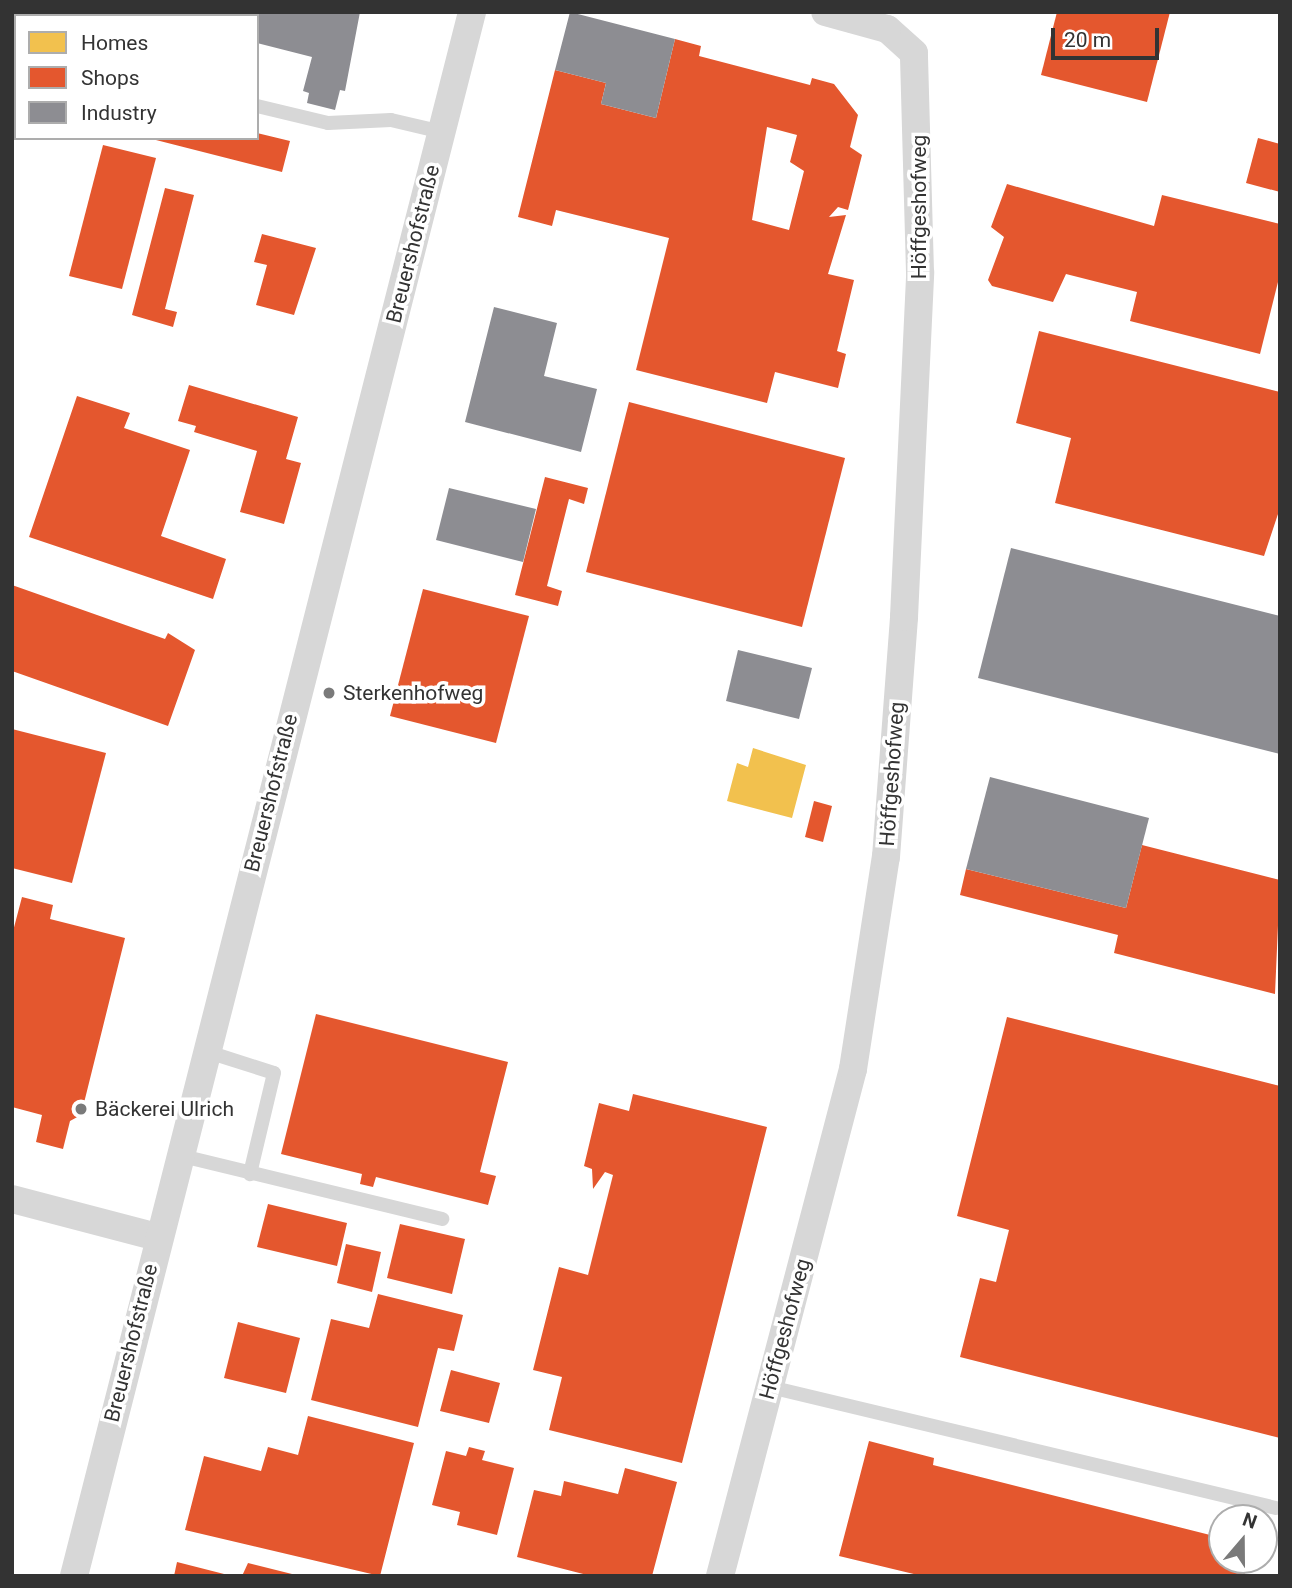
<!DOCTYPE html>
<html>
<head>
<meta charset="utf-8">
<style>
	body { margin:0 }
	#map { position:relative; width:1292px; height:1588px; overflow:hidden; background:#fff; font-family:Roboto,sans-serif }
	div>[style] { position:absolute }
	[style*='--x'] { left:calc(var(--x)*1px); top:calc(var(--y)*1px); width:calc(var(--w)*1px); rotate:calc(var(--a)*1deg) }
	.homes>* { inset:0; background:#f2c14e }
	.shops>* { inset:0; background:#e4572e }
	.industry>* { inset:0; background:#8d8d92 }
	.service>* { height:14px; margin:-7px; padding:0 7px; transform-origin:7px; border-radius:7px; background:#d7d7d7 }
	.minor>* { height:28px; margin:-14px; padding:0 14px; transform-origin:14px; border-radius:14px; background:#d7d7d7 }
	.dots>* { width:19px; height:19px; translate:-50% -50%; box-sizing:border-box; border:4px solid #fff; border-radius:50% }
	span { translate:-50% -50%; white-space:nowrap; text-align:center; line-height:1.15; -webkit-text-stroke:7px #fff; paint-order:stroke }
	.street-label { font-size:21px; color:#333 }
	.poi-label { font-size:21px; color:#333 }
	.left { translate:0 -50%; text-align:left }
	.frame { position:absolute; inset:0; border:14px solid #333; pointer-events:none }
	.legend { position:absolute; left:14px; top:14px; width:245px; height:126px; box-sizing:border-box; background:#fff; border:2px solid #adadad; margin:0; padding:9px 12px; list-style:none; font-size:21px; color:#333 }
	.legend li { display:flex; align-items:center; gap:14px; height:35px }
	.legend b { width:35px; border:2px solid #adadad }
	.north { position:absolute; left:1208px; top:1504px; width:70px; height:70px; box-sizing:border-box; background:#fff; border:2px solid #adadad; border-radius:50%; rotate:20deg; font-size:19px; font-weight:700; line-height:28px; text-align:center; color:#333 }
	.north::after { content:''; display:block; margin:auto; width:24px; height:32px; background:#7a7a7a; clip-path:polygon(50% 0,100% 100%,50% 72%,0 100%) }
	.scale { position:absolute; left:1051px; top:28px; width:108px; height:32px; box-sizing:border-box; border:4px solid #333; border-top:0; padding-left:9px; font-size:21px; line-height:24px; white-space:nowrap; color:#333; -webkit-text-stroke:5px #fff; paint-order:stroke }
</style>
</head>
<body>
<div id="map">
	<div class="homes">
		<div style="clip-path:polygon(753px 748px,806px 765px,792px 818px,727px 801px,737px 763px,748px 767px)"></div>
	</div>
	<div class="shops">
		<div style="clip-path:polygon(12px 12px,36px 12px,16px 16px,16px 30px)"></div>
		<div style="clip-path:polygon(47px 12px,137px 12px,147px 15px,46px 16px)"></div>
		<div style="clip-path:polygon(1057px 12px,1170px 12px,1147px 102px,1041px 75px)"></div>
		<div style="clip-path:polygon(evenodd,675px 39px,701px 46px,699px 56px,810px 85px,812px 78px,834px 84px,858px 115px,850px 147px,862px 155px,848px 210px,838px 207px,829px 217px,846px 215px,828px 274px,854px 280px,837px 351px,846px 354px,838px 388px,775px 372px,767px 403px,636px 370px,669px 238px,556px 210px,552px 226px,518px 217px,555px 70px,606px 83px,601px 104px,656px 118px,675px 39px,767px 127px,797px 135px,790px 162px,804px 171px,789px 230px,752px 220px,767px 127px)"></div>
		<div style="clip-path:polygon(257px 133px,290px 141px,282px 172px,152px 139px,257px 138px)"></div>
		<div style="clip-path:polygon(1258px 138px,1280px 144px,1280px 192px,1246px 183px)"></div>
		<div style="clip-path:polygon(103px 145px,156px 158px,122px 289px,69px 276px)"></div>
		<div style="clip-path:polygon(1007px 184px,1154px 226px,1162px 195px,1280px 224px,1280px 274px,1260px 354px,1130px 321px,1137px 292px,1066px 274px,1053px 302px,992px 286px,988px 280px,1004px 237px,991px 227px)"></div>
		<div style="clip-path:polygon(165px 188px,194px 195px,165px 309px,177px 312px,173px 327px,132px 315px)"></div>
		<div style="clip-path:polygon(262px 234px,316px 248px,294px 315px,256px 305px,267px 265px,254px 262px)"></div>
		<div style="clip-path:polygon(1039px 331px,1280px 392px,1280px 508px,1264px 556px,1055px 503px,1071px 438px,1016px 423px)"></div>
		<div style="clip-path:polygon(189px 385px,298px 417px,286px 459px,301px 463px,284px 524px,240px 512px,257px 451px,194px 432px,196px 426px,178px 421px)"></div>
		<div style="clip-path:polygon(77px 396px,130px 413px,124px 428px,190px 450px,161px 536px,226px 559px,213px 599px,29px 537px)"></div>
		<div style="clip-path:polygon(629px 402px,845px 458px,802px 627px,586px 572px)"></div>
		<div style="clip-path:polygon(545px 477px,588px 488px,584px 504px,569px 499px,547px 586px,562px 591px,558px 606px,515px 595px)"></div>
		<div style="clip-path:polygon(12px 585px,165px 639px,168px 633px,195px 650px,168px 726px,12px 671px)"></div>
		<div style="clip-path:polygon(423px 589px,529px 616px,496px 743px,390px 716px)"></div>
		<div style="clip-path:polygon(12px 729px,106px 753px,72px 883px,12px 868px)"></div>
		<div style="clip-path:polygon(814px 801px,832px 806px,823px 842px,805px 837px)"></div>
		<div style="clip-path:polygon(1142px 845px,1280px 880px,1275px 994px,1114px 953px,1118px 935px,960px 895px,966px 869px,1126px 908px)"></div>
		<div style="clip-path:polygon(22px 897px,53px 905px,50px 919px,125px 938px,81px 1115px,70px 1121px,63px 1149px,36px 1142px,42px 1115px,12px 1107px,12px 935px)"></div>
		<div style="clip-path:polygon(316px 1014px,508px 1062px,480px 1172px,496px 1176px,488px 1205px,376px 1177px,373px 1187px,360px 1184px,362px 1174px,281px 1154px)"></div>
		<div style="clip-path:polygon(1007px 1017px,1280px 1086px,1280px 1438px,960px 1357px,980px 1278px,996px 1282px,1009px 1230px,957px 1216px)"></div>
		<div style="clip-path:polygon(633px 1094px,767px 1127px,682px 1463px,549px 1430px,562px 1377px,533px 1370px,559px 1267px,588px 1275px,613px 1175px,605px 1172px,593px 1189px,592px 1169px,584px 1166px,599px 1103px,629px 1111px)"></div>
		<div style="clip-path:polygon(268px 1204px,347px 1223px,337px 1266px,257px 1247px)"></div>
		<div style="clip-path:polygon(400px 1224px,465px 1239px,452px 1294px,387px 1278px)"></div>
		<div style="clip-path:polygon(346px 1244px,381px 1252px,372px 1292px,337px 1283px)"></div>
		<div style="clip-path:polygon(378px 1294px,463px 1315px,454px 1351px,438px 1348px,418px 1427px,311px 1400px,331px 1319px,369px 1328px)"></div>
		<div style="clip-path:polygon(238px 1322px,300px 1338px,286px 1393px,224px 1378px)"></div>
		<div style="clip-path:polygon(451px 1370px,500px 1383px,489px 1423px,440px 1411px)"></div>
		<div style="clip-path:polygon(308px 1416px,414px 1443px,380px 1576px,185px 1530px,204px 1456px,261px 1471px,268px 1447px,298px 1455px)"></div>
		<div style="clip-path:polygon(869px 1441px,934px 1458px,933px 1465px,1222px 1538px,1222px 1560px,1248px 1560px,1244px 1576px,922px 1576px,839px 1556px)"></div>
		<div style="clip-path:polygon(469px 1447px,485px 1451px,482px 1460px,514px 1468px,497px 1535px,457px 1525px,460px 1512px,432px 1505px,446px 1451px,466px 1456px)"></div>
		<div style="clip-path:polygon(625px 1468px,677px 1482px,652px 1576px,591px 1576px,517px 1557px,534px 1490px,561px 1496px,564px 1481px,618px 1494px)"></div>
		<div style="clip-path:polygon(177px 1562px,228px 1575px,228px 1576px,174px 1576px)"></div>
		<div style="clip-path:polygon(248px 1563px,296px 1575px,296px 1576px,242px 1576px)"></div>
	</div>
	<div class="industry">
		<div style="clip-path:polygon(360px 12px,345px 91px,340px 90px,335px 110px,307px 103px,309px 93px,303px 91px,312px 57px,257px 43px,257px 16px,141px 13px)"></div>
		<div style="clip-path:polygon(570px 12px,675px 39px,656px 118px,601px 104px,606px 83px,555px 70px)"></div>
		<div style="clip-path:polygon(494px 307px,557px 323px,544px 376px,597px 389px,581px 452px,465px 422px)"></div>
		<div style="clip-path:polygon(449px 488px,536px 509px,523px 562px,436px 540px)"></div>
		<div style="clip-path:polygon(1011px 548px,1280px 616px,1280px 754px,978px 678px)"></div>
		<div style="clip-path:polygon(738px 650px,812px 668px,799px 719px,726px 701px)"></div>
		<div style="clip-path:polygon(990px 777px,1149px 818px,1126px 908px,966px 869px)"></div>
	</div>
	<div class="service">
		<div style="--x:12;--y:50;--w:4;--a:0"></div>
		<div style="--x:257;--y:106;--w:73;--a:13.5"></div>
		<div style="--x:328;--y:123;--w:63;--a:-2.7"></div>
		<div style="--x:391;--y:120;--w:52;--a:13.2"></div>
		<div style="--x:205;--y:1051;--w:72;--a:17.7"></div>
		<div style="--x:274;--y:1073;--w:104;--a:103.4"></div>
		<div style="--x:178;--y:1155;--w:272;--a:13.6"></div>
		<div style="--x:770;--y:1387;--w:520;--a:13.45"></div>
	</div>
	<div class="minor">
		<div style="--x:12;--y:1199;--w:150;--a:14.7"></div>
		<div style="--x:74;--y:1576;--w:1614;--a:-75.72"></div>
		<div style="--x:720;--y:1576;--w:524;--a:-75.3"></div>
		<div style="--x:853;--y:1069;--w:215;--a:-81.2"></div>
		<div style="--x:886;--y:857;--w:241;--a:-85.7"></div>
		<div style="--x:904;--y:617;--w:345;--a:-87.3"></div>
		<div style="--x:920;--y:272;--w:219;--a:-91.6"></div>
		<div style="--x:914;--y:53;--w:36;--a:-138"></div>
		<div style="--x:887;--y:29;--w:64;--a:-164.7"></div>
	</div>
	<div class="dots">
		<div style="left:329px;top:693px;background:#7a7a7a"></div>
		<div style="left:81px;top:1109px;background:#7a7a7a"></div>
	</div>
	<div class="street-label">
		<span style="left:919px;top:207px;rotate:-90deg">Höffgeshofweg</span>
		<span style="left:413px;top:244px;rotate:-76deg">Breuershofstraße</span>
		<span style="left:892px;top:774px;rotate:-86deg">Höffgeshofweg</span>
		<span style="left:271px;top:793px;rotate:-76deg">Breuershofstraße</span>
		<span style="left:785px;top:1329px;rotate:-75deg">Höffgeshofweg</span>
		<span style="left:131px;top:1343px;rotate:-76deg">Breuershofstraße</span>
	</div>
	<div class="poi-label">
		<span class="left" style="left:343px;top:693px">Sterkenhofweg</span>
		<span class="left" style="left:95px;top:1109px">Bäckerei Ulrich</span>
	</div>
	<div class="frame"></div>
	<ul class="legend">
	<li><b style="height:19px;background:#f2c14e"></b>Homes</li>
	<li><b style="height:19px;background:#e4572e"></b>Shops</li>
	<li><b style="height:19px;background:#8d8d92"></b>Industry</li>
	</ul>
	<div class="north">N</div>
	<div class="scale">20 m</div>
</div>
</body>
</html>
